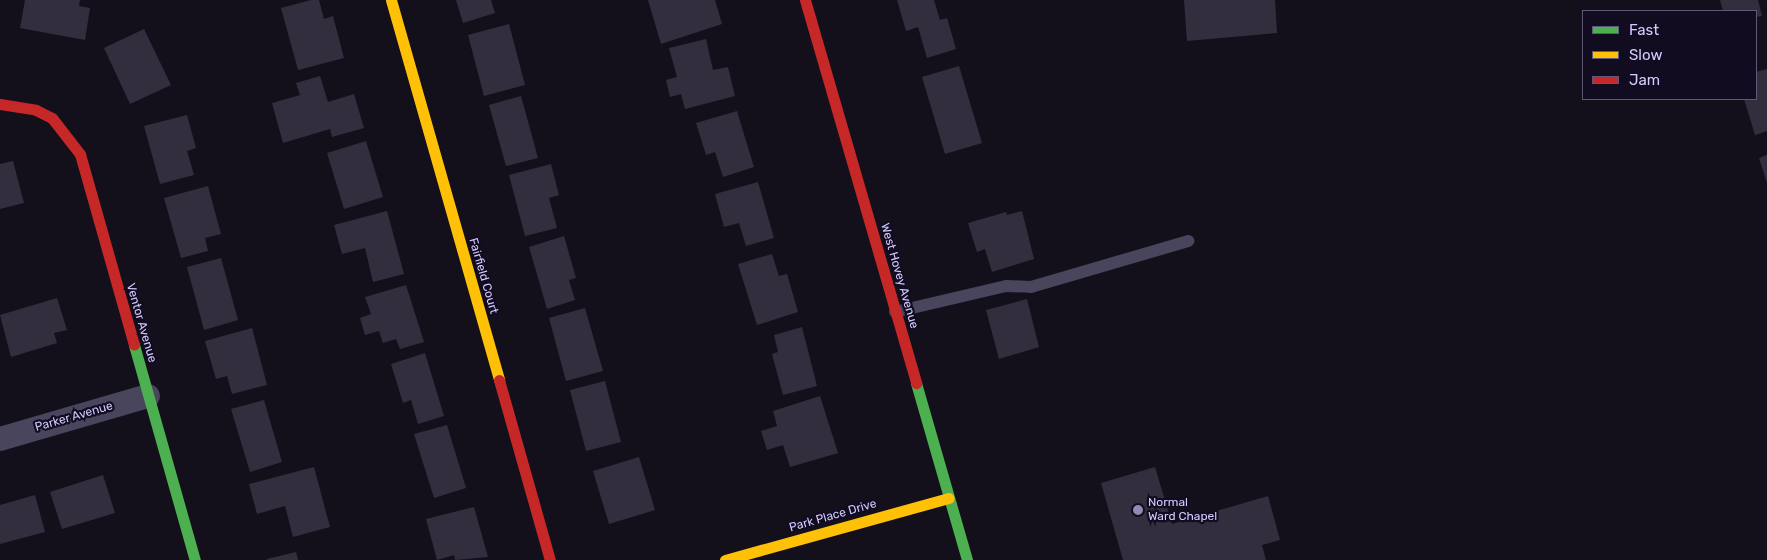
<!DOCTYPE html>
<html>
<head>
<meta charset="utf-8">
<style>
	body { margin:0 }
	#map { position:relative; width:1767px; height:560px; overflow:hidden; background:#13101c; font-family:Rubik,sans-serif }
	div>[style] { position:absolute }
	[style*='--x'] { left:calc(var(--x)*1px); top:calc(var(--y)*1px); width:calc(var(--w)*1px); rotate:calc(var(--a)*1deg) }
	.building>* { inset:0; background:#322e3e }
	.lane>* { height:12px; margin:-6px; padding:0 6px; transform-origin:6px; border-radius:6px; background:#48455d }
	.street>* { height:24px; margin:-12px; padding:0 12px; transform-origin:12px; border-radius:12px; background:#48455d }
	.fast>* { height:11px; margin:-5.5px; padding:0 5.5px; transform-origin:5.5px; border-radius:5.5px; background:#4caf50 }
	.slow>* { height:11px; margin:-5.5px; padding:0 5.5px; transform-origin:5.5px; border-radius:5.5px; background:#ffc107 }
	.jam>* { height:11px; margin:-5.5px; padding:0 5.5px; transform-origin:5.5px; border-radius:5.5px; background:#c62828 }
	.dots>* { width:14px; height:14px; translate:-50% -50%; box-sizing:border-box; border:2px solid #110c20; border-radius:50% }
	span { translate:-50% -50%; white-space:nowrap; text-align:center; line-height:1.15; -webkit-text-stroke:4.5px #110c20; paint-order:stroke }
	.street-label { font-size:12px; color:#d6cbff }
	.poi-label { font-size:12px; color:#d6cbff }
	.left { translate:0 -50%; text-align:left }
	.legend { position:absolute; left:1582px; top:10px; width:175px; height:90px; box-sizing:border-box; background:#110c20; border:1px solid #605879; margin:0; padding:6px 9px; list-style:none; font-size:15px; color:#d6cbff }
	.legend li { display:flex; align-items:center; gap:10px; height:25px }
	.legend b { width:25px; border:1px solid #605879 }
</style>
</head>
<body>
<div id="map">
	<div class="building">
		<div style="clip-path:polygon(25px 0,80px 0,79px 6px,90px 8px,85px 40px,20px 28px)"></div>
		<div style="clip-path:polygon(311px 0,319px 0,324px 19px,333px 16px,344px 58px,298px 70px,281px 8px)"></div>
		<div style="clip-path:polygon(456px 0,491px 0,495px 13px,463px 23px)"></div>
		<div style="clip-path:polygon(648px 0,715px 0,722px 24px,661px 44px)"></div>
		<div style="clip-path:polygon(897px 0,934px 0,940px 20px,947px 18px,956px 49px,927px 58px,918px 27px,906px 31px)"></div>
		<div style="clip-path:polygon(1184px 0,1275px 0,1277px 33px,1187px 41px)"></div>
		<div style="clip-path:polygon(1720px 0,1758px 0,1762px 16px,1756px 17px,1756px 11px,1723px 11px)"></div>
		<div style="clip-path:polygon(509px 24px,525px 85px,484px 96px,468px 35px)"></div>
		<div style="clip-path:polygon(144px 29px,171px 85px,130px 104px,104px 48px)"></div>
		<div style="clip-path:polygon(706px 39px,713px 70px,728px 67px,735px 96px,685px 109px,681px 94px,670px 97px,666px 80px,677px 77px,669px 48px)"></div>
		<div style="clip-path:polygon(959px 66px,982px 143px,945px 154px,922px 77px)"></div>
		<div style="clip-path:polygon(1767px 69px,1767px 131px,1755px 135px,1744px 99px,1756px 99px,1756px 72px)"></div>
		<div style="clip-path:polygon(320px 76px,328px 102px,354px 94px,364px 128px,332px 137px,330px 129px,283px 143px,272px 103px,300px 95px,296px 83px)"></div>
		<div style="clip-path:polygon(521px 96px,538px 158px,506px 166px,489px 105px)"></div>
		<div style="clip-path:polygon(737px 111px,754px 167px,723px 177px,715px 152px,706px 155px,696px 123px)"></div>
		<div style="clip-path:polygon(187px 115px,196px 148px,187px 151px,194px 175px,160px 184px,144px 126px)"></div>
		<div style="clip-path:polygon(366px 141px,383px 197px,344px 209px,327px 153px)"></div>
		<div style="clip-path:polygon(1767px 155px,1767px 183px,1759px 158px)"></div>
		<div style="clip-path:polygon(13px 161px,24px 203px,0 209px,0 164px)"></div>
		<div style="clip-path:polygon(551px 164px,559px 195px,549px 198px,557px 228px,525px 236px,509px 175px)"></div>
		<div style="clip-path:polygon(758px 182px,774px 238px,746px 246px,739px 223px,724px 227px,715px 194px)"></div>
		<div style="clip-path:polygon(208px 186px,221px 234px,205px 238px,208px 251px,181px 258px,164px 198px)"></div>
		<div style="clip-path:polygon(387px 211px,404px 274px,373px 282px,365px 248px,342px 254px,334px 225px)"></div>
		<div style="clip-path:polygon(1022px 211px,1034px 259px,992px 272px,985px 249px,977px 252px,968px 223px,1006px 212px,1007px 215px)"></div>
		<div style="clip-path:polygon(564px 236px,576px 278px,569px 280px,575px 300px,547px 309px,529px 247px)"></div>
		<div style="clip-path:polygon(772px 254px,779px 276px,787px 274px,798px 312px,757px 325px,738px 264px)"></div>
		<div style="clip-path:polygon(221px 258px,238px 320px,204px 330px,187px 267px)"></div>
		<div style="clip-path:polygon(406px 285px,424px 342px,400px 349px,396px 339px,383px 343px,379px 331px,365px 335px,360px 318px,371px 314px,365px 297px)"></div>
		<div style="clip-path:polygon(57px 298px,67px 330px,54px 333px,57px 343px,11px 357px,0 315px)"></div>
		<div style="clip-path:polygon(1027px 299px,1039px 347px,999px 359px,986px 310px)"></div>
		<div style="clip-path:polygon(585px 308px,603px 371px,566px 381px,549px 318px)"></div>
		<div style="clip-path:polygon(802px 327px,817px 386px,783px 395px,772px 354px,778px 352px,774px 335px)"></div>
		<div style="clip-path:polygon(252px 328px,267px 385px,232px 394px,227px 376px,216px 379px,205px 341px)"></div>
		<div style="clip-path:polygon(425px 353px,444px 416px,418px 424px,411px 400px,403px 403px,391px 364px)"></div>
		<div style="clip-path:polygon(605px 381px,621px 442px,586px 451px,570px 390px)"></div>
		<div style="clip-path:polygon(820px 396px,838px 453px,790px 467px,783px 445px,767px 450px,761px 431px,777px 426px,773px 411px)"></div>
		<div style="clip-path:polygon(264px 400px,282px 462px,250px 472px,231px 409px)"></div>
		<div style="clip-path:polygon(447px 425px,466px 488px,434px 498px,414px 434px)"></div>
		<div style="clip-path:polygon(639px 457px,655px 510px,609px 524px,593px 471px)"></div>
		<div style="clip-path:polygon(314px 467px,330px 527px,293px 537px,285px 506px,257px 514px,249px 484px)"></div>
		<div style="clip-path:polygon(1155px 467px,1172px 524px,1268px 496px,1280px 540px,1262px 545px,1266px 560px,1123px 560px,1101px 483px)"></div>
		<div style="clip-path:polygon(103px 475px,115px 513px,62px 529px,50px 492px)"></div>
		<div style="clip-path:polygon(35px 495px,45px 532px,0 544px,0 505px)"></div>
		<div style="clip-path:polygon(474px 507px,488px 557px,455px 560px,454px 555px,437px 560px,426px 519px)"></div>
		<div style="clip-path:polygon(296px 552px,298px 560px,267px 560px,267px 559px)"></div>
	</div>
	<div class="lane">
		<div style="--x:895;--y:312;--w:114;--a:-13.2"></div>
		<div style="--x:1006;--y:286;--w:25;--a:2"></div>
		<div style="--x:1031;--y:287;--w:164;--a:-16.3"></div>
	</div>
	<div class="street">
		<div style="--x:0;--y:439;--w:154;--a:-16.2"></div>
	</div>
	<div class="fast">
		<div style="--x:134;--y:345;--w:223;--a:74.2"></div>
		<div style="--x:916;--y:383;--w:184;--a:73.9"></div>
	</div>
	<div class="slow">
		<div style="--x:391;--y:0;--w:395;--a:74.1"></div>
		<div style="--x:725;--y:560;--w:232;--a:-15.5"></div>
	</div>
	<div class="jam">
		<div style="--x:805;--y:0;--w:399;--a:73.8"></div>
		<div style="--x:0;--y:104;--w:36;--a:9"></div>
		<div style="--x:36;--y:110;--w:18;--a:27"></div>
		<div style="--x:52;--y:118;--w:46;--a:52.1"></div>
		<div style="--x:80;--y:154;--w:198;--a:74.2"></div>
		<div style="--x:499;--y:380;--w:187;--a:74.2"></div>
	</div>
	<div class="dots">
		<div style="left:1138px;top:510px;background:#928ab0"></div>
	</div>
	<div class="street-label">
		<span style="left:483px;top:276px;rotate:74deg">Fairfield Court</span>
		<span style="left:899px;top:276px;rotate:74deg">West Hovey Avenue</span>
		<span style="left:141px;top:323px;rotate:74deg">Ventor Avenue</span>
		<span style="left:74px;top:417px;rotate:-16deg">Parker Avenue</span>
		<span style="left:833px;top:516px;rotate:-16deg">Park Place Drive</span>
	</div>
	<div class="poi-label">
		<span class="left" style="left:1148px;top:510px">Normal<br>Ward Chapel</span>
	</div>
	<ul class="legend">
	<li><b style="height:6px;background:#4caf50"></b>Fast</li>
	<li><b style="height:6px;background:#ffc107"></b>Slow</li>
	<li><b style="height:6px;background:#c62828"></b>Jam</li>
	</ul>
</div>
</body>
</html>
